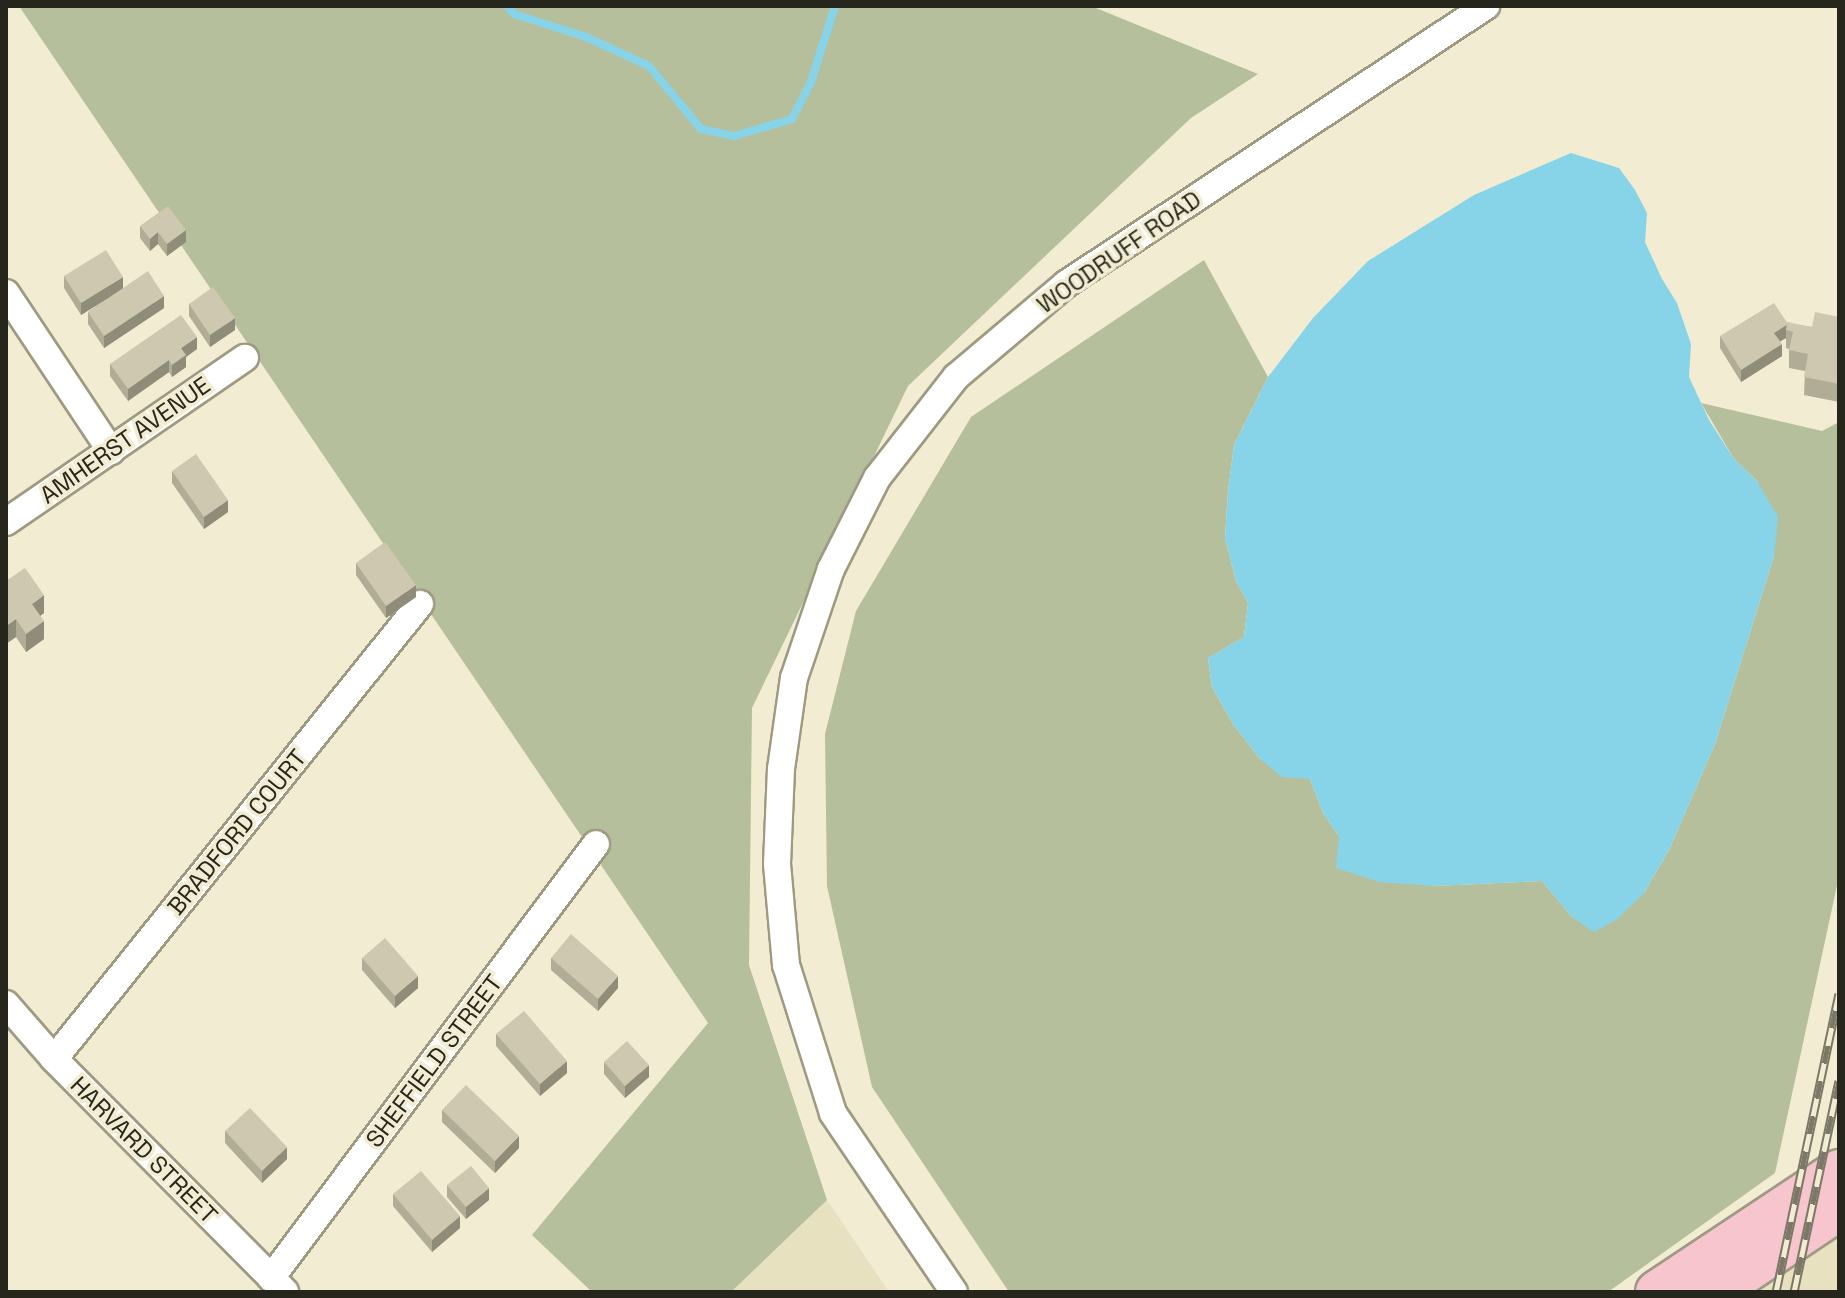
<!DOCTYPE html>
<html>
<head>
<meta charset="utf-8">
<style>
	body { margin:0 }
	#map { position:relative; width:1845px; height:1298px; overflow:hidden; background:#f1ecd2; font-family:"Space Grotesk",sans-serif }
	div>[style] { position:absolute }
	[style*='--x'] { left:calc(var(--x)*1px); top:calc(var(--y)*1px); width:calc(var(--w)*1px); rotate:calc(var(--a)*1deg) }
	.built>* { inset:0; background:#e7e1c0 }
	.green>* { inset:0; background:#b6bf9b }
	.water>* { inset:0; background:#87d4e9 }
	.stream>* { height:8px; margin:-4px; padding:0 4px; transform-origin:4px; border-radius:4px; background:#87d4e9 }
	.roads { filter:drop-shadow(2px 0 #9e9a82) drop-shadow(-2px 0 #9e9a82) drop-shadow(0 2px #9e9a82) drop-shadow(0 -2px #9e9a82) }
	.street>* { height:26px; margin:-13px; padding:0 13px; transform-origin:13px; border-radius:13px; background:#fff }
	.primary>* { height:42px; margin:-21px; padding:0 21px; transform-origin:21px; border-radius:21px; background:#f7c5cd }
	.rail>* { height:9px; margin-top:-4.5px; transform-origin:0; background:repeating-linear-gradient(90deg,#f1ecd2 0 18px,#7b7867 0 36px); box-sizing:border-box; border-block:2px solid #7b7867 }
	.wall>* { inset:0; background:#b0ac96 }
	.shaded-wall>* { inset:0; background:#908c7a }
	.building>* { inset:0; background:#cdc8af }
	span { translate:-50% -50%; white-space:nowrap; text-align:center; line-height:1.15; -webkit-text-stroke:7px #f1ecd2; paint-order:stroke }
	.street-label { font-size:24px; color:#27261c }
	.frame { position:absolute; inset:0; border:8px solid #27261c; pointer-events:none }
</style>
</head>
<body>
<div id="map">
	<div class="built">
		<div style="clip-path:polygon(827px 1200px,889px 1292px,731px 1292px)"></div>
		<div style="clip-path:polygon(1839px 1228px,1838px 1292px,1745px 1292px)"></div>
	</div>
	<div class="green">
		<div style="clip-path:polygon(19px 6px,1091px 6px,1258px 74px,1191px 118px,908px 386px,752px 708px,749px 965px,827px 1200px,731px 1292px,592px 1292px,532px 1235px,708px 1023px)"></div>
		<div style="clip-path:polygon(1204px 260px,1268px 377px,1234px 445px,1228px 491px,1225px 538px,1236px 581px,1248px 603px,1244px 637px,1208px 658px,1212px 687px,1233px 724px,1260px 759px,1310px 779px,1323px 813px,1339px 836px,1434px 886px,1542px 881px,1572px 917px,1644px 893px,1669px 850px,1715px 744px,1774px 556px,1757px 481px,1734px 459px,1701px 403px,1822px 431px,1839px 422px,1839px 876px,1775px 1173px,1608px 1292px,1009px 1292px,872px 1087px,827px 886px,825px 734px,856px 611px,971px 417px)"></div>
	</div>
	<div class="water">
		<div style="clip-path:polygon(1571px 153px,1619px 168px,1635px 190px,1647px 213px,1645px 242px,1662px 279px,1677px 303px,1691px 344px,1689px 377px,1709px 420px,1734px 459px,1757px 481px,1778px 517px,1774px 556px,1715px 744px,1669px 850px,1644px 893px,1616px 920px,1594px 932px,1572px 917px,1542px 881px,1435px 886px,1379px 882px,1336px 868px,1339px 836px,1323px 813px,1310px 779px,1282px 777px,1260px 759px,1233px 724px,1212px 687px,1208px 658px,1244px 637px,1248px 603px,1236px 581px,1225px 538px,1228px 491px,1234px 445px,1268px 377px,1313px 318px,1368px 261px,1474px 195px)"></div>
	</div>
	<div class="stream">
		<div style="--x:507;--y:6;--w:11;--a:49"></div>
		<div style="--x:514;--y:14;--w:76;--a:17.7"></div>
		<div style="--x:586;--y:37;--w:69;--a:24.7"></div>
		<div style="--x:649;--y:66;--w:82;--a:50.5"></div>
		<div style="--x:701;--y:129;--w:34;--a:12"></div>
		<div style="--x:734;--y:136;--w:60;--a:-16.3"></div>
		<div style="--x:792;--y:119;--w:42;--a:-62.8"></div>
		<div style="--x:811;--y:82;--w:80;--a:-72.5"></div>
	</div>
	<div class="roads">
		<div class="street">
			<div style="--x:6;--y:293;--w:190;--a:56.4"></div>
			<div style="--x:6;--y:522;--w:290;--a:-34.5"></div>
			<div style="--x:6;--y:1004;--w:73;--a:48.9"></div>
			<div style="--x:54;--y:1059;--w:328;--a:45.2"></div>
			<div style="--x:54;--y:1059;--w:584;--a:-51.19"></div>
			<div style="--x:271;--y:1278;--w:542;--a:-53.17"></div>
			<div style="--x:954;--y:1292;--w:216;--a:-124.1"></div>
			<div style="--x:833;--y:1113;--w:155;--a:-107.6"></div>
			<div style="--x:786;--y:965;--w:101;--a:-95.1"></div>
			<div style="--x:777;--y:864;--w:95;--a:-87.6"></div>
			<div style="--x:781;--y:769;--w:92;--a:-81.9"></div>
			<div style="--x:794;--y:678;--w:115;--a:-71.3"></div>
			<div style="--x:831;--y:569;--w:102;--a:-63.2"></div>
			<div style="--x:877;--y:478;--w:128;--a:-52"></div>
			<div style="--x:956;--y:377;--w:144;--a:-40.2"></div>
			<div style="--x:1066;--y:284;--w:504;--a:-33.5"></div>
		</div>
		<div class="primary">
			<div style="--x:1657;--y:1292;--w:219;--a:-33.6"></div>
			<div style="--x:1715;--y:1292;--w:149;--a:-33.8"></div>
		</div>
	</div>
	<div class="rail">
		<div style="--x:1776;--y:1292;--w:305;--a:-78.1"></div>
		<div style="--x:1794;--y:1292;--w:216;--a:-78"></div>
	</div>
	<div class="wall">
		<div style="clip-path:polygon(140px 226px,186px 242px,167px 256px,158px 244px,150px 251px,140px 238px)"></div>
		<div style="clip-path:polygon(64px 276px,123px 288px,164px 308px,104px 348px,88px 324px,88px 312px,111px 296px,81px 315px,64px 288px)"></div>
		<div style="clip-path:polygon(189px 304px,235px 330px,210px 347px,189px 316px)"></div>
		<div style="clip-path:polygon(1839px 317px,1839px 402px,1804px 395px,1805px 371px,1789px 368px,1789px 349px,1786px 348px,1786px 338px,1780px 341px,1782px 356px,1741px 382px,1720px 348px,1720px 336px,1787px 324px,1812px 327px)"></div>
		<div style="clip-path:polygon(197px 349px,186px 357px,186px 367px,172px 377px,169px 372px,128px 401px,110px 376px,110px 364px)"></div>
		<div style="clip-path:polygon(172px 471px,228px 512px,204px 529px,172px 483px)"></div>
		<div style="clip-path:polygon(356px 563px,416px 597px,386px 618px,356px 575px)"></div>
		<div style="clip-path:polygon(6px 581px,44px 613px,40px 616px,44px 639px,26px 652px,16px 637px)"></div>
		<div style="clip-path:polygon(362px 958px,418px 988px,395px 1008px,362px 970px)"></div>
		<div style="clip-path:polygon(551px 958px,618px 988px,598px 1011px,551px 970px)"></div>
		<div style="clip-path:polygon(496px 1034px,567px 1073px,540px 1096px,496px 1046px)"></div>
		<div style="clip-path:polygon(604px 1062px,649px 1077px,625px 1098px,604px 1074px)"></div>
		<div style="clip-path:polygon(442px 1110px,519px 1148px,495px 1173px,442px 1122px)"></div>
		<div style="clip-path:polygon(225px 1131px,287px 1159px,262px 1183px,225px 1143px)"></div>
		<div style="clip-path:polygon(447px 1185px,489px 1200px,466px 1219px,447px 1197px)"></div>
		<div style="clip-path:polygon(393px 1194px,460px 1228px,432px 1252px,393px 1206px)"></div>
	</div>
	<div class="shaded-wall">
		<div style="clip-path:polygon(186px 230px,186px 242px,167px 256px,167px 244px)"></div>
		<div style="clip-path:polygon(158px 232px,158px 244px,150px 251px,150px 239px)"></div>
		<div style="clip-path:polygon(123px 277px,123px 289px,81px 315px,81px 303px)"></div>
		<div style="clip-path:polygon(164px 296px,164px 308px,104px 348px,104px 336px)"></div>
		<div style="clip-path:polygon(235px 318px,235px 330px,210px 347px,210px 335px)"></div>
		<div style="clip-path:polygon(1788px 324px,1786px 330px,1786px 338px,1774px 345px,1774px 333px)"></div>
		<div style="clip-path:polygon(197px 337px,197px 349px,186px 357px,186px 367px,172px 377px,172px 365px,181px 348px)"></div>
		<div style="clip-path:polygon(1782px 344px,1782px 356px,1741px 382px,1741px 370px)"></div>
		<div style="clip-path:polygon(169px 360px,169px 372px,128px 401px,128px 389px)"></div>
		<div style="clip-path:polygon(228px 500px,228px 512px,204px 529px,204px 517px)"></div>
		<div style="clip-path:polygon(416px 585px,416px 597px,386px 618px,386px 606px)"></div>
		<div style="clip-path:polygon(44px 595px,44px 613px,32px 622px,32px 604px)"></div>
		<div style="clip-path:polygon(16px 619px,16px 637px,6px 644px,6px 626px)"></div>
		<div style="clip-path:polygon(44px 621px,44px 639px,26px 652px,26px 634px)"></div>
		<div style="clip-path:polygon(418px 976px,418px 988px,395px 1008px,395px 996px)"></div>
		<div style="clip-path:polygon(618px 976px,618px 988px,598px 1011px,598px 999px)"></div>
		<div style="clip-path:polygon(567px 1061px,567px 1073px,540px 1096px,540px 1084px)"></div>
		<div style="clip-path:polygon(649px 1065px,649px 1077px,625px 1098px,625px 1086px)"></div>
		<div style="clip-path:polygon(519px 1136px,519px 1148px,495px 1173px,495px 1161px)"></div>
		<div style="clip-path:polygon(287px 1147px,287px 1159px,262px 1183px,262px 1171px)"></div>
		<div style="clip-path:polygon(489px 1188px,489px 1200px,466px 1219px,466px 1207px)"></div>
		<div style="clip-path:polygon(460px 1216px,460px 1228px,432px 1252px,432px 1240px)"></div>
	</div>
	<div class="building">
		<div style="clip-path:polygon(168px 206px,186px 230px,167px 244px,158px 232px,150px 239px,140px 226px)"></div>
		<div style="clip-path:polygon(106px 250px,123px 277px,81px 303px,64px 276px)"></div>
		<div style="clip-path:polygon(148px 271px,164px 296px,104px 336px,88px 312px)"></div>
		<div style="clip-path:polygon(213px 287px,235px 318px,210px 335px,189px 304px)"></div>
		<div style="clip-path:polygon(1774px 303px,1788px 324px,1774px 333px,1782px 344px,1741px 370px,1720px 336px)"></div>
		<div style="clip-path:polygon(1815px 312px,1839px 317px,1839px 384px,1804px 377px,1808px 354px,1789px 350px,1793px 332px,1786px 330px,1787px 322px,1812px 327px)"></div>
		<div style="clip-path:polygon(181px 315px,197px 337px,181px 348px,186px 355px,172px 365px,169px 360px,128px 389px,110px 364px)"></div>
		<div style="clip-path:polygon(196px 454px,228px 500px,204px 517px,172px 471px)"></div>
		<div style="clip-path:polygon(385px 542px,416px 585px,386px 606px,356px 563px)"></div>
		<div style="clip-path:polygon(25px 568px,44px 595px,32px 604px,44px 621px,26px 634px,16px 619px,6px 626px,6px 581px)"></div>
		<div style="clip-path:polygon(571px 934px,618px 976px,598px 999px,551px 958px)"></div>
		<div style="clip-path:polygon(385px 938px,418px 976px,395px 996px,362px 958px)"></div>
		<div style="clip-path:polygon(524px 1011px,567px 1061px,540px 1084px,496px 1034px)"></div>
		<div style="clip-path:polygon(627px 1041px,649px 1065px,625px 1086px,604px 1062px)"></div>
		<div style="clip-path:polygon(466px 1085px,519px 1136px,495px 1161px,442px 1110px)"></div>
		<div style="clip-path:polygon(250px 1108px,287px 1147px,262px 1171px,225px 1131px)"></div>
		<div style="clip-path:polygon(471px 1166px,489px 1188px,466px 1207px,447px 1185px)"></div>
		<div style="clip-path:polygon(421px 1171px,460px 1216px,432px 1240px,393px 1194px)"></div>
	</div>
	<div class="street-label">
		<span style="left:1119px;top:252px;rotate:-35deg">WOODRUFF ROAD</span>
		<span style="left:125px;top:440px;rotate:-35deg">AMHERST AVENUE</span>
		<span style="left:237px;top:832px;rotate:-51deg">BRADFORD COURT</span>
		<span style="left:434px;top:1061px;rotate:-53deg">SHEFFIELD STREET</span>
		<span style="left:144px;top:1150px;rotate:45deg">HARVARD STREET</span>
	</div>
	<div class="frame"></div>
</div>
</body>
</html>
